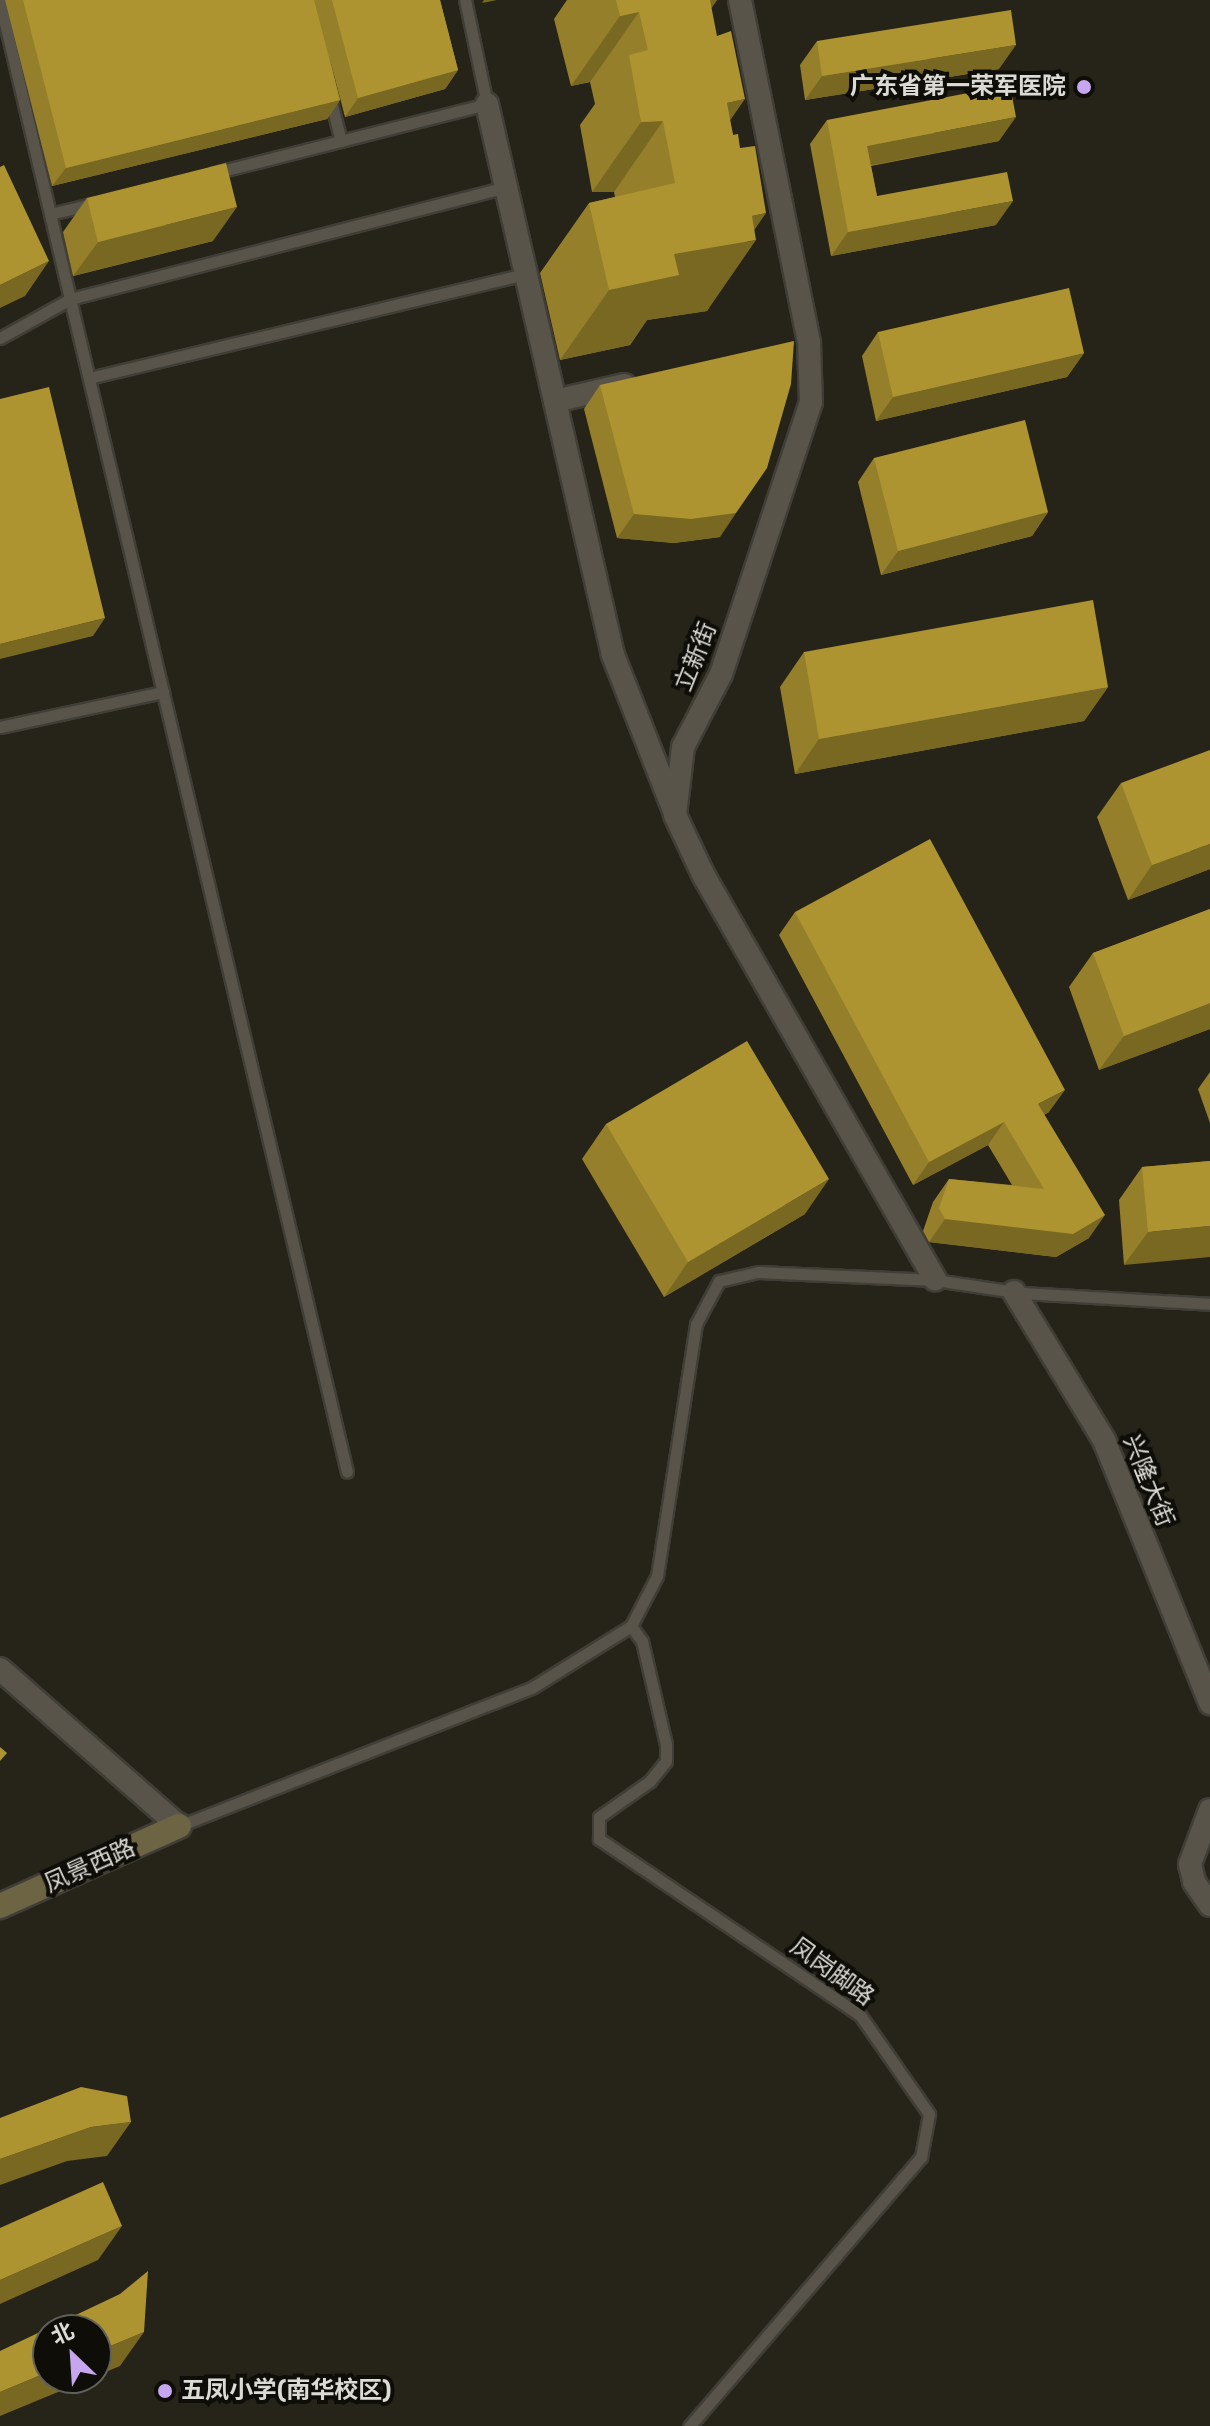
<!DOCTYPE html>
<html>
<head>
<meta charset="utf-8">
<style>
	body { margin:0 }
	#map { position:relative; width:1210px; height:2426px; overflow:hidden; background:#262319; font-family:Rubik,"Noto Sans SC",sans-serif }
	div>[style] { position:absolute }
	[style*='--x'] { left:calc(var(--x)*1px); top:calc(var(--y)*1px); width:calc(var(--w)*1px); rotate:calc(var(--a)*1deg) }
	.roads { filter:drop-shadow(2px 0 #403e36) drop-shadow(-2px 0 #403e36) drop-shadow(0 2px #403e36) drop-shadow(0 -2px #403e36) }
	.lane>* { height:11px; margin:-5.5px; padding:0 5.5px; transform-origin:5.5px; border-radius:5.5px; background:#585449 }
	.street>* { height:22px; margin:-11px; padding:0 11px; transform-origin:11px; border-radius:11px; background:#585449 }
	.secondary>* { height:24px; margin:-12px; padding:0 12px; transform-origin:12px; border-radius:12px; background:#6d6444 }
	.wall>* { inset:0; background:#957f2a }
	.shaded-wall>* { inset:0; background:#796822 }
	.building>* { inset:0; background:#ad9431 }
	.dots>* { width:22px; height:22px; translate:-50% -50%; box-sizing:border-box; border:4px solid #0e0d08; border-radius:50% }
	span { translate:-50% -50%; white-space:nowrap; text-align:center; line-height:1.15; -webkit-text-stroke:8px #0e0d08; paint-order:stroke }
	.poi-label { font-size:24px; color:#dcdad4; font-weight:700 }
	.right { translate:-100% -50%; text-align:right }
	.left { translate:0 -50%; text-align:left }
	.street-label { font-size:24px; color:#dcdad4 }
	.north { position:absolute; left:32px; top:2314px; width:80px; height:80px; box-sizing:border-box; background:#0e0d08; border:2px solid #605f5a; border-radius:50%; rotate:335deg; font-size:22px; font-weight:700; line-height:32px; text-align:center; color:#dcdad4 }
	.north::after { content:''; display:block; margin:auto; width:28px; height:36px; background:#c7a6f0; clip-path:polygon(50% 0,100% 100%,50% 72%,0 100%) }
</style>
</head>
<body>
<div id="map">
	<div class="roads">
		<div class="lane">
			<div style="--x:0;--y:2;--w:1510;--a:76.72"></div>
			<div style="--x:330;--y:98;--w:44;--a:75.7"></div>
			<div style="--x:214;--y:173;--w:282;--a:-14.2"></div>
			<div style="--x:487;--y:104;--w:106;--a:-101.9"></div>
			<div style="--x:50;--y:214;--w:47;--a:-13.4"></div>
			<div style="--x:0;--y:338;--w:80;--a:-29.1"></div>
			<div style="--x:70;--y:299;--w:450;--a:-14.4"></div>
			<div style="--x:89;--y:378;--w:449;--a:-13.4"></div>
			<div style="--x:0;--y:727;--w:167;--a:-12.1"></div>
			<div style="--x:631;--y:1626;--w:19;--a:54"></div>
			<div style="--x:642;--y:1641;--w:106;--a:76.9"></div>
			<div style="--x:666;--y:1744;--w:17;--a:90"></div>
			<div style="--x:666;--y:1761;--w:26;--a:129"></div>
			<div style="--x:650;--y:1781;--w:62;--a:144.8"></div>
			<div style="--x:599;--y:1817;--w:22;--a:90"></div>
			<div style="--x:599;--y:1839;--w:315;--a:34"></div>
			<div style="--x:860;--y:2015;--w:121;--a:55.1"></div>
			<div style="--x:929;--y:2114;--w:44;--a:100.5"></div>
			<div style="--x:921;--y:2157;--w:355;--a:130.7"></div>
			<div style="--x:179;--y:1826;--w:380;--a:-21.4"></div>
			<div style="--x:533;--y:1687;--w:115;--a:-31.9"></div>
			<div style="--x:631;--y:1626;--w:56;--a:-62.5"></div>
			<div style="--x:657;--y:1576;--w:255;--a:-81.2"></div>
			<div style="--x:696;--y:1324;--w:49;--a:-61.9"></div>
			<div style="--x:719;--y:1281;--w:40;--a:-13"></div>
			<div style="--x:758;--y:1272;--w:177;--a:2.6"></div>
			<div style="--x:935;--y:1280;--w:88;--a:8.5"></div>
			<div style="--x:1022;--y:1293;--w:188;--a:3.3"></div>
		</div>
		<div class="street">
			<div style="--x:740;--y:0;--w:350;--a:78.6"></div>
			<div style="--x:809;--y:343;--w:59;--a:88.1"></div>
			<div style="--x:811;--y:402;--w:287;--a:108.3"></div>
			<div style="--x:721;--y:674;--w:82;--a:117.5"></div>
			<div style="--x:683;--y:747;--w:68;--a:96.7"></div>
			<div style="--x:675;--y:815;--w:68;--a:64.6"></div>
			<div style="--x:704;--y:876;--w:465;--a:60.2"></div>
			<div style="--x:487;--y:104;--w:565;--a:77.12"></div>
			<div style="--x:613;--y:655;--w:170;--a:68.6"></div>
			<div style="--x:555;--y:401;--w:71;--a:-13.1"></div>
			<div style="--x:1014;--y:1292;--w:173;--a:58.7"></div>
			<div style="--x:1104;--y:1440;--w:284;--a:68"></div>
			<div style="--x:0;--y:1669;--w:238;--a:41.3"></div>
			<div style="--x:1210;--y:1810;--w:58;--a:110.3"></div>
			<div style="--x:1190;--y:1864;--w:18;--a:77"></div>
			<div style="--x:1194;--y:1882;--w:28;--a:55"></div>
		</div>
		<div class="secondary">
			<div style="--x:0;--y:1906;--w:196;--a:-24.1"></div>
		</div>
	</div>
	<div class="wall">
		<div style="clip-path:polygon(5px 0,440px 0,458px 70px,445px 89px,345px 117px,329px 56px,340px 100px,327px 119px,52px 186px)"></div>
		<div style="clip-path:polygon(567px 0,717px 0,711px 8px,730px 121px,754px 230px,707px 311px,647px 320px,630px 345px,560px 360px,540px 273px,589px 203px,615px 197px,614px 192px,592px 192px,580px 125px,595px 104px,590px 82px,571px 86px,554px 19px)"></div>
		<div style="clip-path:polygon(817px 41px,999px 69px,805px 100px,800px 65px)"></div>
		<div style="clip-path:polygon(827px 120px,999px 141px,871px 166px,877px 196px,996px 225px,831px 256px,810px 144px)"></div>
		<div style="clip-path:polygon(87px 198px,213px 241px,73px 276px,63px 232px)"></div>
		<div style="clip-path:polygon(878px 332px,1084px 353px,1067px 377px,876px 421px,862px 356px)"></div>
		<div style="clip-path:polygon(600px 385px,720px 537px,674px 543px,617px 538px,584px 409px)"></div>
		<div style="clip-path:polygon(874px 458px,1048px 512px,1032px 536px,881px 575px,858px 482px)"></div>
		<div style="clip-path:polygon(804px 652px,1108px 687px,1084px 721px,795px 774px,780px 687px)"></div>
		<div style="clip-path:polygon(1121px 783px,1210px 869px,1128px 900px,1097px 817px)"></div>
		<div style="clip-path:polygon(1210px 909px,1210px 1029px,1099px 1070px,1069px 987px,1093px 953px)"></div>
		<div style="clip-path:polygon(795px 912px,1049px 1112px,1044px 1115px,1089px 1238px,1056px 1257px,929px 1242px,923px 1231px,933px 1202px,949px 1179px,1012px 1185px,988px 1145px,913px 1185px,779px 935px)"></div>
		<div style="clip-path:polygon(1210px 1072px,1210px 1123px,1198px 1089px)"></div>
		<div style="clip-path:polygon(606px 1124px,805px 1214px,664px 1297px,582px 1159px)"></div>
		<div style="clip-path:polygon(1210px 1161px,1124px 1265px,1119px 1200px,1142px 1167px)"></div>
	</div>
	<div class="shaded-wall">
		<div style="clip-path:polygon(484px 0,497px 0,482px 3px)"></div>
		<div style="clip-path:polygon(706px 0,717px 0,674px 62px)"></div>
		<div style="clip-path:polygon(639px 12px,590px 82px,571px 86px,620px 16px)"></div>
		<div style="clip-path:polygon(1016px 45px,999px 69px,805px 100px,822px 76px)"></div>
		<div style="clip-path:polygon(458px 70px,445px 89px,345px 117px,358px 98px)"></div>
		<div style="clip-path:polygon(745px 99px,696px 169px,727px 103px)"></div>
		<div style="clip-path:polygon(340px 100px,327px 119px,52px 186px,66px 168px)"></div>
		<div style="clip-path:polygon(1016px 117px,999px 141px,851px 169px,867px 146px)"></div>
		<div style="clip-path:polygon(663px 121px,614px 192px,592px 192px,641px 122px)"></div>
		<div style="clip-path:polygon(1013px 201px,996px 225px,831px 256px,848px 232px)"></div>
		<div style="clip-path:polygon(237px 207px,213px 241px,73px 276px,98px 242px)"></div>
		<div style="clip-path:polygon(766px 213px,746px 242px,756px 240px,707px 311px,647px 320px,630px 345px,560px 360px,609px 290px,674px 254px,752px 216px)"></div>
		<div style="clip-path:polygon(49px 261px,25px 296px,0 308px,0 285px)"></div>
		<div style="clip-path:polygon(1084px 353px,1067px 377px,876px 421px,893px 397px)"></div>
		<div style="clip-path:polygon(1048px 512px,1032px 536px,881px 575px,898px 551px)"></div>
		<div style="clip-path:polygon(736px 513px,720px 537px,674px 543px,617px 538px,634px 514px)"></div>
		<div style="clip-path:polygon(105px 618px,93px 636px,0 659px,0 644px)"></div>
		<div style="clip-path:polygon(1108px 687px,1084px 721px,795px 774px,819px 739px)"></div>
		<div style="clip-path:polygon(1210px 844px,1210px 869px,1128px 900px,1152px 865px)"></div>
		<div style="clip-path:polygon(1210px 1003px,1210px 1029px,1099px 1070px,1124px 1036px)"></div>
		<div style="clip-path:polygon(1065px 1090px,1049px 1112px,1022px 1127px,1038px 1104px)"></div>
		<div style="clip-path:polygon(1004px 1122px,988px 1145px,913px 1185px,929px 1162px)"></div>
		<div style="clip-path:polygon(829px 1179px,805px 1214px,664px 1297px,688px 1262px)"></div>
		<div style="clip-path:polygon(1105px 1215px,1089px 1238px,1056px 1257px,929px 1242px,945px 1219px)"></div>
		<div style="clip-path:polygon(1210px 1226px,1210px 1257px,1124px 1265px,1148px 1232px)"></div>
		<div style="clip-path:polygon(131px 2122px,107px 2156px,67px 2161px,0 2185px,0 2159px,91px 2127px)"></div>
		<div style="clip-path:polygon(122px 2226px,98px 2260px,0 2304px,0 2280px)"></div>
		<div style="clip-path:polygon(144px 2332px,120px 2366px,96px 2376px,96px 2352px)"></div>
		<div style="clip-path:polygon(48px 2372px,48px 2378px,92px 2378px,0 2416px,0 2392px)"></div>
	</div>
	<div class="building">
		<div style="clip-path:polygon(23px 0,314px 0,340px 100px,66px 168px)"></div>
		<div style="clip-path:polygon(332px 0,440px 0,458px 70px,358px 98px)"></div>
		<div style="clip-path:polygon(616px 0,710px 0,717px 36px,731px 31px,745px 99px,727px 103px,733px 135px,738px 134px,740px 148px,755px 146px,766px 213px,752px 216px,756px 240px,674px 254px,679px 275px,609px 290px,589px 203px,675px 183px,663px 121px,641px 122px,629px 55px,648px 50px,639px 12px,620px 16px)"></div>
		<div style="clip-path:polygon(1011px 10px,1016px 45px,822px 76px,817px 41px)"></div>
		<div style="clip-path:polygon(1010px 85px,1016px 117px,867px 146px,877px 196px,1007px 172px,1013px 201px,848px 232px,827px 120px)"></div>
		<div style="clip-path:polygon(226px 163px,237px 207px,98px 242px,87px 198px)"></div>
		<div style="clip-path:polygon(4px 165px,49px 261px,0 285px,0 167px)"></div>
		<div style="clip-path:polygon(1069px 288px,1084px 353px,893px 397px,878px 332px)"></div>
		<div style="clip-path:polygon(794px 341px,791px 384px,767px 468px,736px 513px,691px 519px,634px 514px,600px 385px)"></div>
		<div style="clip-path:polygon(49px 387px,105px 618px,0 644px,0 399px)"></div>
		<div style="clip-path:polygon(1025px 420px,1048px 512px,898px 551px,874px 458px)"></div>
		<div style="clip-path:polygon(1093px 600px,1108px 687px,819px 739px,804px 652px)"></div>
		<div style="clip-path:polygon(1210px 750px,1210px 844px,1152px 865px,1121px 783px)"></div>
		<div style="clip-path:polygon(930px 839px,1065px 1090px,1038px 1104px,1105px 1215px,1073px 1234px,945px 1219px,939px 1208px,949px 1179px,1044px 1189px,1004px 1122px,929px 1162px,795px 912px)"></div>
		<div style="clip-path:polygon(1210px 909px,1210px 1003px,1124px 1036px,1093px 953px)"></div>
		<div style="clip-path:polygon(747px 1041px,829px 1179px,688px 1262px,606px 1124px)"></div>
		<div style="clip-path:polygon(1210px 1161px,1210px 1226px,1148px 1232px,1142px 1167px)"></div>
		<div style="clip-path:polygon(0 1747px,7px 1753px,0 1761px)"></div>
		<div style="clip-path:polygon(81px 2087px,127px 2096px,131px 2122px,91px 2127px,0 2159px,0 2118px)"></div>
		<div style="clip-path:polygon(103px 2182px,122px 2226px,0 2280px,0 2228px)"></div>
		<div style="clip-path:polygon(148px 2271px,144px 2332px,96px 2352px,96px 2330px,48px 2330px,48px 2372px,0 2392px,0 2351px,120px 2294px)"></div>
	</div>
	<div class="dots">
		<div style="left:1084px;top:87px;background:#c7a6f0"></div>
		<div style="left:165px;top:2391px;background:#c7a6f0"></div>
	</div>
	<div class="poi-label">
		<span class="right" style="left:1066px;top:87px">广东省第一荣军医院</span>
		<span class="left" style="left:181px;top:2391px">五凤小学(南华校区)</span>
	</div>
	<div class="street-label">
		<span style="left:696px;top:657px;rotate:-68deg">立新街</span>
		<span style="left:1148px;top:1481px;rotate:68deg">兴隆大街</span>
		<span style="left:90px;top:1866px;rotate:-24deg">凤景西路</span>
		<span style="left:832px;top:1972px;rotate:36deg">凤岗脚路</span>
	</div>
	<div class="north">北</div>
</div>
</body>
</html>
